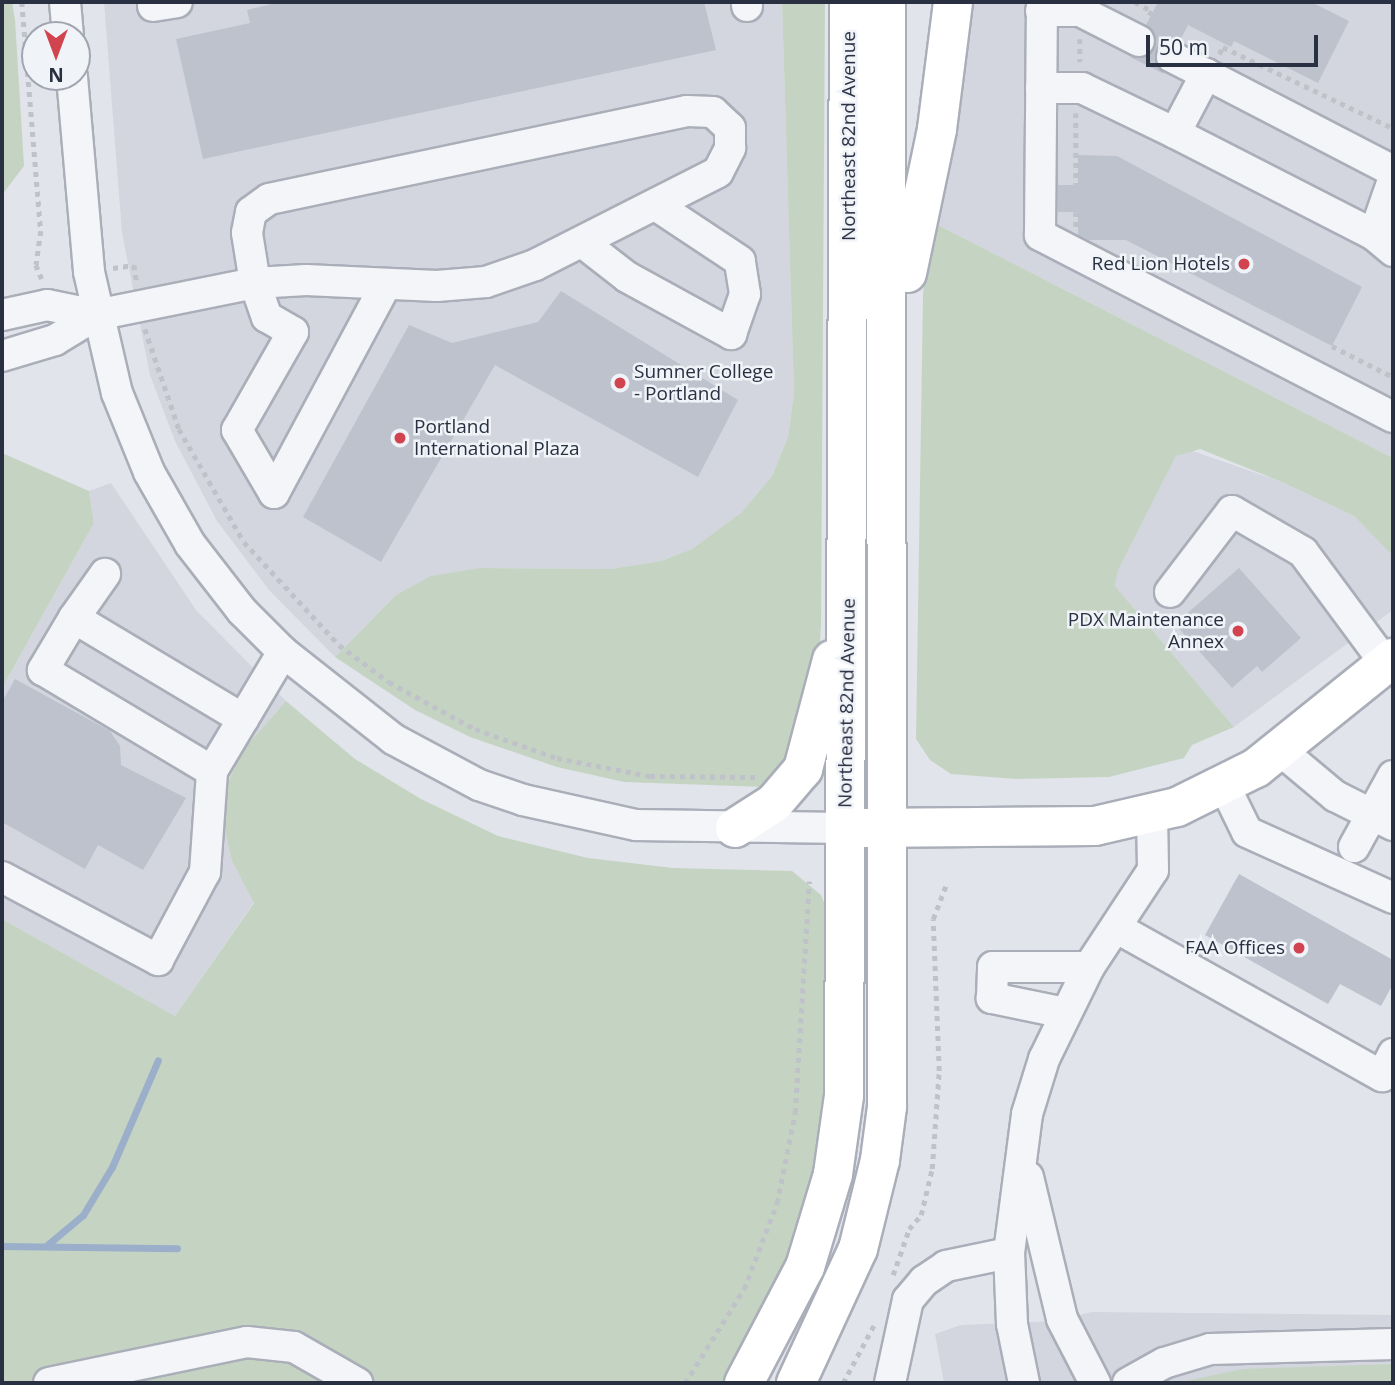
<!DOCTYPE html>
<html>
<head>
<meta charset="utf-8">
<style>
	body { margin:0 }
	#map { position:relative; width:1395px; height:1385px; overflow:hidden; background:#e1e4ea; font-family:"Open Sans",sans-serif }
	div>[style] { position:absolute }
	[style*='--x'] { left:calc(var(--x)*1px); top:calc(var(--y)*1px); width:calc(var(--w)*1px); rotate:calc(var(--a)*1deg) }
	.built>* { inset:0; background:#d3d6df }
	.green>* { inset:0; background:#c5d4c2 }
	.stream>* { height:7px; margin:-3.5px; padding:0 3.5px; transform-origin:3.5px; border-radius:3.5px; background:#9bafca }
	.building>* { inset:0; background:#bec2cd }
	.path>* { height:4.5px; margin-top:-2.25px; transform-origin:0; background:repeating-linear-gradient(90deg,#bfc2c9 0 5px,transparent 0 10px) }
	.roads { filter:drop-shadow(2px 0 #aaaeb8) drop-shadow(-2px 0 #aaaeb8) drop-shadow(0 2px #aaaeb8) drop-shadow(0 -2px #aaaeb8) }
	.minor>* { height:30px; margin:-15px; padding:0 15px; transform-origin:15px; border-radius:15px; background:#f4f5f8 }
	.major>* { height:38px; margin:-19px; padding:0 19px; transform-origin:19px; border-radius:19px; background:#fff }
	.dots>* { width:19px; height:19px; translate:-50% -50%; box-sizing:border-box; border:4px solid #f0f3f7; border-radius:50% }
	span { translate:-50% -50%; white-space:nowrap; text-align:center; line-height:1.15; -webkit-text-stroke:5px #f0f3f7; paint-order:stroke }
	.street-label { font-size:19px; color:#293042 }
	.poi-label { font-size:19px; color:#293042 }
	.right { translate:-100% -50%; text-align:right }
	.left { translate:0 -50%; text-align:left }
	.frame { position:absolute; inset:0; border:4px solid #293042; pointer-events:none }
	.north { position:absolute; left:21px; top:21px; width:70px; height:70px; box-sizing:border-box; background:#f0f3f7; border:2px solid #a0a5af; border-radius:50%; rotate:180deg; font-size:19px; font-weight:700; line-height:28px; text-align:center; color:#293042 }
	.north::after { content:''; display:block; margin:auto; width:24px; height:32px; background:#d1434f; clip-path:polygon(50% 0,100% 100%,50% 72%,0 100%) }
	.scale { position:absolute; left:1146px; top:35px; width:172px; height:32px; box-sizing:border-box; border:4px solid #293042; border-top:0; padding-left:9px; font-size:21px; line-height:24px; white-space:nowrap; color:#293042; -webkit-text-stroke:5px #f0f3f7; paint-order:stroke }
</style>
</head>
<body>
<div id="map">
	<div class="built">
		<div style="clip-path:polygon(104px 2px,782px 2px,794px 393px,788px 437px,772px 476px,742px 512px,692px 549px,661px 561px,610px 569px,480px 568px,396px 595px,335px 657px,269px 590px,217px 521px,175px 441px,150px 375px,122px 233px)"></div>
		<div style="clip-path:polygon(969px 2px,1393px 2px,1393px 458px,930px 221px,968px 42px)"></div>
		<div style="clip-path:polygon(1187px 449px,1282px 482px,1354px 516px,1393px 556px,1393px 610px,1234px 727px,1115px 586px,1117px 570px,1176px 456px)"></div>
		<div style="clip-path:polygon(111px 483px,196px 610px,286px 701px,242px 751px,228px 783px,224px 828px,232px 861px,254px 902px,175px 1016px,2px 919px,2px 688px,94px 523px,89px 491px)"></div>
		<div style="clip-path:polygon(1092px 1312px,1393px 1315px,1393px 1383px,944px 1383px,935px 1334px,961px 1325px,1054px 1321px)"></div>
	</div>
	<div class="green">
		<div style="clip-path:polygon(2px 2px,12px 2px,15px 20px,24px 166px,2px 195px)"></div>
		<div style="clip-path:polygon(782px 2px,825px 2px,821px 626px,818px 677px,796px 758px,765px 787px,624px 782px,557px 767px,470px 737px,415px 710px,335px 657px,396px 595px,431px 576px,480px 568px,610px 569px,661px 561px,692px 549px,742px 512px,772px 476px,788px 437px,794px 393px)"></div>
		<div style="clip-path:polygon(930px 221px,1393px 458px,1393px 556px,1354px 516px,1282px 482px,1200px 449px,1176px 456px,1118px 570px,1115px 586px,1234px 727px,1192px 745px,1184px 758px,1109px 777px,1016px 779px,951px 774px,930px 760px,916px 739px,923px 295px)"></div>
		<div style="clip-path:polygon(2px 453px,89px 491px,94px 523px,2px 688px)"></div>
		<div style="clip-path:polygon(286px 701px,355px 759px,421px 799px,498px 836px,588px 858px,673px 868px,792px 871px,821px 895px,827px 910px,825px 1126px,816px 1187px,765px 1311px,724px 1383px,2px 1383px,2px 919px,175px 1016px,254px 903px,232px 861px,224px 828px,228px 783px,242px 751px)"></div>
		<div style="clip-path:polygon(1393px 1364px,1393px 1383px,1175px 1383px,1243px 1369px)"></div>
	</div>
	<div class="stream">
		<div style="--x:2;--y:1246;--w:175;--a:0.7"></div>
		<div style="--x:46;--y:1246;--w:48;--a:-40"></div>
		<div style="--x:83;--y:1215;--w:56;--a:-58.9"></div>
		<div style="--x:112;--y:1167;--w:116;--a:-66.7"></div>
	</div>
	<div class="building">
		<div style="clip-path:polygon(280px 2px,704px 2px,716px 50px,203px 159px,176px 39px,250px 23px,247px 10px)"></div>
		<div style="clip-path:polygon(1158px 2px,1311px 2px,1349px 21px,1318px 83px,1234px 41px,1231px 47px,1188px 25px,1180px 41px,1163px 42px,1156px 50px,1164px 74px,1130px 57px,1148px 56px,1155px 48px,1154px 32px,1146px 25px)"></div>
		<div style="clip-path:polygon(1078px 155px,1117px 156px,1362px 287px,1332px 346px,1126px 240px,1089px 240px,1078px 235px,1078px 212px,1058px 212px,1058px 185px,1078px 185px)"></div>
		<div style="clip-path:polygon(561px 291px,738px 400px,698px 477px,495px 365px,381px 562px,303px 517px,409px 325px,452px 343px,538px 322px)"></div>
		<div style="clip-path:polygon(1239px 568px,1301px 638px,1262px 672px,1257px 666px,1232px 688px,1175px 624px)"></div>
		<div style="clip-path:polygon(15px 679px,110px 731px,120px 746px,121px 765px,186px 798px,143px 870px,98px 845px,85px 869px,2px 822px,2px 702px)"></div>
		<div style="clip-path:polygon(1239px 874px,1393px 960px,1393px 984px,1381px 1006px,1340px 984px,1328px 1004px,1205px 935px)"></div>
	</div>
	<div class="path">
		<div style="--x:22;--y:2;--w:230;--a:85.3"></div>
		<div style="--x:41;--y:231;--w:34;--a:98"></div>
		<div style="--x:36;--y:265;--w:15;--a:67"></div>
		<div style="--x:1135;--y:2;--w:19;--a:28"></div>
		<div style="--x:1152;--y:11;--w:7;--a:117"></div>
		<div style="--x:1080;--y:39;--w:23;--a:90"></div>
		<div style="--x:1219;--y:54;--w:8;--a:-60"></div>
		<div style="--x:1223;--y:47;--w:188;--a:25.5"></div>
		<div style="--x:1076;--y:113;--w:72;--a:90"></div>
		<div style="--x:1076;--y:212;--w:15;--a:90"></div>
		<div style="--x:113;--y:268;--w:21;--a:-8"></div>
		<div style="--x:134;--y:265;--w:18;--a:81"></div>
		<div style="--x:145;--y:329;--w:106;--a:71.2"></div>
		<div style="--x:179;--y:429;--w:130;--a:60.1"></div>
		<div style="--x:244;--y:542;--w:140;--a:47.3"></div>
		<div style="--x:339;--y:645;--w:62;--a:36.5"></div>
		<div style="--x:389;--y:682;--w:98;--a:28.7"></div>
		<div style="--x:475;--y:729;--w:87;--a:19.5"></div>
		<div style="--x:557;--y:758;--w:95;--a:11"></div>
		<div style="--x:650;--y:776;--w:106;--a:0.5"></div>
		<div style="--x:1332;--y:346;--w:68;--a:26.9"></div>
		<div style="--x:893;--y:1275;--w:49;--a:-70.8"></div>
		<div style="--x:909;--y:1229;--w:18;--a:-49"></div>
		<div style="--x:921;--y:1215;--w:47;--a:-76.6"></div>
		<div style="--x:932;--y:1169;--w:98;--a:-85.9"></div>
		<div style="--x:939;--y:1071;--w:152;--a:-92.3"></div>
		<div style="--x:933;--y:919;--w:36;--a:-69"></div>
		<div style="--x:685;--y:1383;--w:111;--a:-57.9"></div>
		<div style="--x:744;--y:1289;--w:92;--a:-69"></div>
		<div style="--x:777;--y:1203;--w:92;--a:-78.7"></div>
		<div style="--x:795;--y:1113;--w:232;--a:-86.5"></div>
		<div style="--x:843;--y:1383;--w:68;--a:-61.9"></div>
	</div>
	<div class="roads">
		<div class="minor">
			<div style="--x:65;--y:2;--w:33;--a:85"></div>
			<div style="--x:747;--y:2;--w:4;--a:90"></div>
			<div style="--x:1042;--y:2;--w:233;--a:90.5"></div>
			<div style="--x:1040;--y:235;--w:397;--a:27.3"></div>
			<div style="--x:153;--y:6;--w:24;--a:-9"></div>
			<div style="--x:1041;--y:11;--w:39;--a:0"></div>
			<div style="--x:1080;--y:11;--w:66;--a:27"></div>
			<div style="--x:1172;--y:57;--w:38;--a:27"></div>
			<div style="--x:72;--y:77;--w:196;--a:85"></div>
			<div style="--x:89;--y:272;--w:124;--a:77"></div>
			<div style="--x:117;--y:393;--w:85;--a:67.9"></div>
			<div style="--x:149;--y:472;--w:83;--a:60.3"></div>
			<div style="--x:190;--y:544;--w:85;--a:52.2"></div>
			<div style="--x:242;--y:611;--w:58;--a:45"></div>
			<div style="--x:283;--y:652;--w:140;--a:38.3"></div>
			<div style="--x:393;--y:739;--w:98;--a:28.1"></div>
			<div style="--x:479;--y:785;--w:46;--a:18.8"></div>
			<div style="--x:523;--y:800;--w:116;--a:12.5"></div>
			<div style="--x:636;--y:825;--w:209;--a:0.8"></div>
			<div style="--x:1041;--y:88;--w:41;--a:0"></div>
			<div style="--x:1082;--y:88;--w:103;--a:25.8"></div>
			<div style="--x:1175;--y:133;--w:67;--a:-62.3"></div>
			<div style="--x:1206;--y:74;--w:211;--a:27.4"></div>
			<div style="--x:1175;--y:133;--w:224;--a:27.1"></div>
			<div style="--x:1374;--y:235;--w:58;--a:-70.9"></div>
			<div style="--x:1374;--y:235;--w:25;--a:40"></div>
			<div style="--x:582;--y:242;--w:57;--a:37.9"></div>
			<div style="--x:627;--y:277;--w:119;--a:28.7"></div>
			<div style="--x:731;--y:334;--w:42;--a:-70.7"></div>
			<div style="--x:745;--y:294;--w:33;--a:-99"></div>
			<div style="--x:740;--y:261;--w:100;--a:-146.5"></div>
			<div style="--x:2;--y:315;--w:46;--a:-12.5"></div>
			<div style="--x:47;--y:305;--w:50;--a:11.5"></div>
			<div style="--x:2;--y:356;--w:55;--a:-16.8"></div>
			<div style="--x:55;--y:340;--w:48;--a:-31.4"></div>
			<div style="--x:96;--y:315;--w:162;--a:-11.4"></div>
			<div style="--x:255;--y:283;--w:51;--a:-3.4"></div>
			<div style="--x:306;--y:280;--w:131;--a:2.6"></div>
			<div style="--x:437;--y:286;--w:49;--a:-4.7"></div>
			<div style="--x:486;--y:282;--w:52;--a:-19.1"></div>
			<div style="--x:535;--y:265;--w:205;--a:-26.9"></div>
			<div style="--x:718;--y:172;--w:27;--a:-63"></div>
			<div style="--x:730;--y:148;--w:20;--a:-90"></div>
			<div style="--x:730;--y:128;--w:23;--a:-137"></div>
			<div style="--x:713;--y:112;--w:26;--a:-178"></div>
			<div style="--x:687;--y:111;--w:427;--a:168.1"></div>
			<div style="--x:269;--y:199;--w:22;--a:144"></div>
			<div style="--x:251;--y:212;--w:21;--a:101"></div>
			<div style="--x:247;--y:233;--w:51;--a:80.9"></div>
			<div style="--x:255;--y:283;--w:36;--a:71"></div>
			<div style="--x:267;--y:317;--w:30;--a:30"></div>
			<div style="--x:293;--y:332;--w:113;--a:119.7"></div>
			<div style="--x:237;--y:430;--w:73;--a:59.6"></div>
			<div style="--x:274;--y:493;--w:237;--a:-61.8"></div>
			<div style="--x:1170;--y:592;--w:102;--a:-52.6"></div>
			<div style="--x:1232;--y:511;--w:82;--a:30"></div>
			<div style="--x:1303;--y:552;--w:139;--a:53.5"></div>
			<div style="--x:74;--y:618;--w:54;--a:-54.8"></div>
			<div style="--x:243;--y:719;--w:197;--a:-149.1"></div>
			<div style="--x:74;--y:618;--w:61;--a:120.8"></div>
			<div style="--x:43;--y:670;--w:197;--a:30.9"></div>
			<div style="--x:212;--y:771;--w:61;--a:-59.2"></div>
			<div style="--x:243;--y:719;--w:78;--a:-59.2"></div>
			<div style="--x:1280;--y:750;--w:72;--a:39.9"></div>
			<div style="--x:1335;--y:796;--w:65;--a:26.6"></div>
			<div style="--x:1225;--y:787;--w:50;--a:63.9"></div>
			<div style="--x:1247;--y:832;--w:160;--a:24.3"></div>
			<div style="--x:1354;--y:847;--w:81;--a:-61.2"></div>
			<div style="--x:2;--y:877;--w:177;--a:28"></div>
			<div style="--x:158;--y:960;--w:100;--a:-61.9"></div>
			<div style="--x:205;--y:872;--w:101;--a:-86"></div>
			<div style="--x:1117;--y:928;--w:304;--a:29.2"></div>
			<div style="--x:1382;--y:1076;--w:25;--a:-63"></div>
			<div style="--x:1065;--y:1013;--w:75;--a:-168.4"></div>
			<div style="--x:992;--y:998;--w:31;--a:-88"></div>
			<div style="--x:993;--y:967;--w:96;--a:0"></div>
			<div style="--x:1028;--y:1177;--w:146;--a:76.5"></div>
			<div style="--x:1062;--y:1319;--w:72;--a:62.7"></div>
			<div style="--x:49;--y:1383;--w:202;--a:-11.7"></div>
			<div style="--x:247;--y:1342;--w:47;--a:6.1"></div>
			<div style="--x:294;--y:1347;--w:73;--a:29.7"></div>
			<div style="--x:890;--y:1383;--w:85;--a:-77.8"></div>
			<div style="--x:908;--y:1300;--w:25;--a:-50"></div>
			<div style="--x:924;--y:1281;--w:27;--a:-34"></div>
			<div style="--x:946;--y:1266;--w:64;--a:-11.7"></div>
			<div style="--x:1024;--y:1383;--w:60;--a:-101.5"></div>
			<div style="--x:1012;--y:1324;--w:71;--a:-92.4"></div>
			<div style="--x:1009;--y:1253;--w:140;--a:-82.6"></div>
			<div style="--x:1027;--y:1114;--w:58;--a:-72.8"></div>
			<div style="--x:1044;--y:1059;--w:102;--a:-63.9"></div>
			<div style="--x:1089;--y:967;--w:116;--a:-56.6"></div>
			<div style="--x:1153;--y:870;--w:55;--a:-91"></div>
			<div style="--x:1128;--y:1383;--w:41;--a:-29.1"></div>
			<div style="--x:1164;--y:1363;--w:48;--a:-16.9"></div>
			<div style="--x:1210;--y:1349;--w:183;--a:-1.6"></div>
		</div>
		<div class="major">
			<div style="--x:907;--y:273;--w:147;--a:-78.2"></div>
			<div style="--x:937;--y:129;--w:128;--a:-82.8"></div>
			<div style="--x:735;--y:828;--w:46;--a:-32.7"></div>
			<div style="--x:774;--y:803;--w:45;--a:-49.5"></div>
			<div style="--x:803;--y:769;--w:113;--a:-75.1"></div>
			<div style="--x:862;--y:828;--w:233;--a:-0.5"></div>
			<div style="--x:1095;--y:826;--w:84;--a:-13"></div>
			<div style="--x:1177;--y:807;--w:88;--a:-26.3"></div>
			<div style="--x:1256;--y:768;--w:176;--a:-38.8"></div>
			<div style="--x:744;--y:1383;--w:131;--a:-62.3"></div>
			<div style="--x:805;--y:1267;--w:97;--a:-73.2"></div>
			<div style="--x:833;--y:1174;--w:79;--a:-82"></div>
			<div style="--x:844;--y:1096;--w:1094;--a:-89.74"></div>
			<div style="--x:796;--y:1383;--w:148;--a:-65.2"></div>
			<div style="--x:858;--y:1249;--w:92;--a:-76.1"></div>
			<div style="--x:880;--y:1160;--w:53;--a:-82.5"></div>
			<div style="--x:887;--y:1107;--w:1105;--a:-90.05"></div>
		</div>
	</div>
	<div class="dots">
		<div style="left:1244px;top:264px;background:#d1434f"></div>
		<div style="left:620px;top:383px;background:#d1434f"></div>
		<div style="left:400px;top:438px;background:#d1434f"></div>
		<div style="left:1238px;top:631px;background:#d1434f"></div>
		<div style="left:1299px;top:948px;background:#d1434f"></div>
	</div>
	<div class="street-label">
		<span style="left:849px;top:136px;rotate:-90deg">Northeast 82nd Avenue</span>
		<span style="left:847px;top:703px;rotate:-89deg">Northeast 82nd Avenue</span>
	</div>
	<div class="poi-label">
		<span class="right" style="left:1230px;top:264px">Red Lion Hotels</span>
		<span class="left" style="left:634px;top:383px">Sumner College<br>- Portland</span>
		<span class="left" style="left:414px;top:438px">Portland<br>International Plaza</span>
		<span class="right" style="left:1224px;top:631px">PDX Maintenance<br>Annex</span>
		<span class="right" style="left:1285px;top:948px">FAA Offices</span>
	</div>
	<div class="frame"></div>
	<div class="north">N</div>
	<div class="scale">50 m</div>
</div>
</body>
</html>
